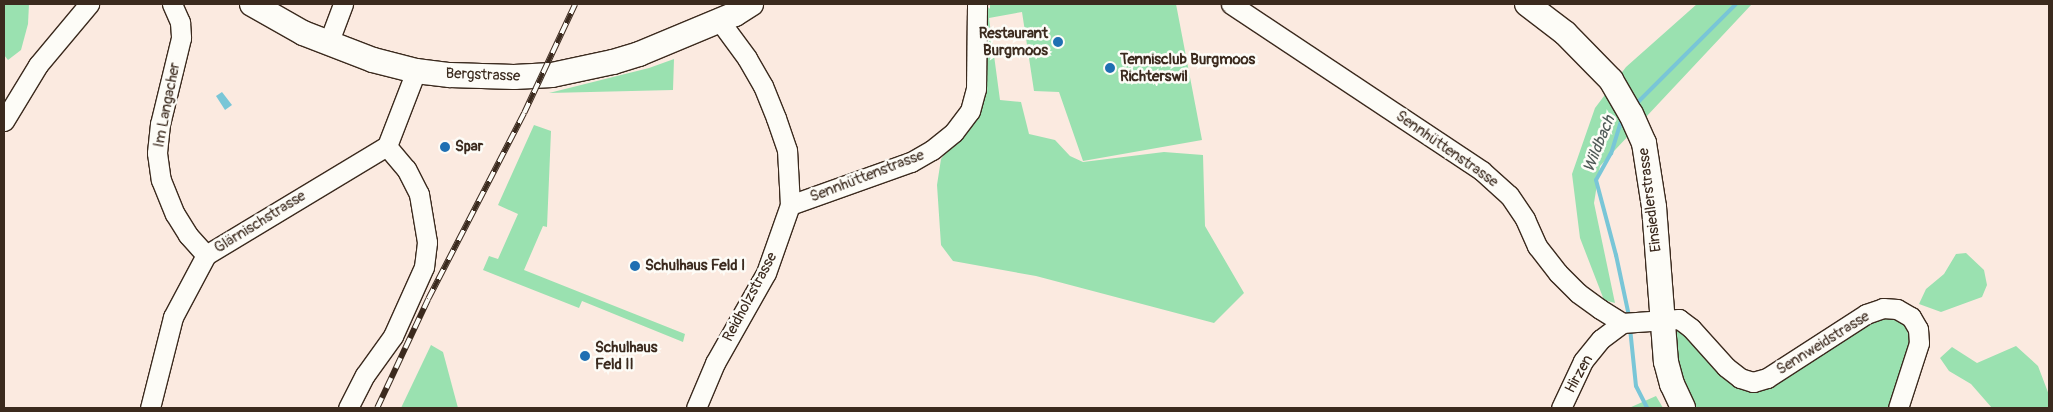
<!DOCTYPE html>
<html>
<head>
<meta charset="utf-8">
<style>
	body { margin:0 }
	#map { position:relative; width:2053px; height:412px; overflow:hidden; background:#fbeae0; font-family:Pangolin,sans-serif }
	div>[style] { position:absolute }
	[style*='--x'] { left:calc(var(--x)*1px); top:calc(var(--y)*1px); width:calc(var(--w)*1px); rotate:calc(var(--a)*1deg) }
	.green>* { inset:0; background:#9ae1b0 }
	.water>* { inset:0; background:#79c6d7 }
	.stream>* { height:4px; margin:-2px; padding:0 2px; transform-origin:2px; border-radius:2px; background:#79c6d7 }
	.roads { filter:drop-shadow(1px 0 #3b2a1e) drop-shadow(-1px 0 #3b2a1e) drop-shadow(0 1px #3b2a1e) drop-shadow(0 -1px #3b2a1e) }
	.minor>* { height:19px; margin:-9.5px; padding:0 9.5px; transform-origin:9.5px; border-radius:9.5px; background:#fdfcf7 }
	.major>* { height:24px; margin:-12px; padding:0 12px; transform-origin:12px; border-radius:12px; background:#fdfcf7 }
	.rail>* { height:5.5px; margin-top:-2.75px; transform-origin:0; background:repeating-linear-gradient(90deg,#fdfcf7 0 11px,#3b2a1e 0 22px); box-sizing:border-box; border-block:1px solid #3b2a1e }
	.dots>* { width:14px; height:14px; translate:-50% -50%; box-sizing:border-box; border:2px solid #fdfcf7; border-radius:50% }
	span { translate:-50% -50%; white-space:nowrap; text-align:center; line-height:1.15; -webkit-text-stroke:5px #fdfcf7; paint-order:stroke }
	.poi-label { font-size:15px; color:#3b2a1e; font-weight:700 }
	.right { translate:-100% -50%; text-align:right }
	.left { translate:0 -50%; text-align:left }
	.street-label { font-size:15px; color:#3b2a1e }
	.water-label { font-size:16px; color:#4e5956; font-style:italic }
	.frame { position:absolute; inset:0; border:5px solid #3b2a1e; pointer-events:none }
</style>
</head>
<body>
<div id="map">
	<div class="green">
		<div style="clip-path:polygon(4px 4px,29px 4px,28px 24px,21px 50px,8px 60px,4px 55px)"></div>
		<div style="clip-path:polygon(990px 4px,1176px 4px,1202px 140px,1083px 161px,1059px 92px,1034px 91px,1022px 12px,989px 18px,1000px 100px,1021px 102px,1029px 134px,1055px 140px,1070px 156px,1083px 162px,1164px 152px,1203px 155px,1205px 226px,1244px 293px,1214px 323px,1036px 276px,953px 261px,941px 245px,937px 185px,941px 159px,963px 131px,984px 13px,988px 7px,990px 9px)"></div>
		<div style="clip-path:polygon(1697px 4px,1752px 4px,1600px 166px,1594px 203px,1615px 303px,1604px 300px,1580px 238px,1572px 174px,1595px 108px,1626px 67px)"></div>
		<div style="clip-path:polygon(674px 59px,673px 90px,549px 93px,649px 68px)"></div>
		<div style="clip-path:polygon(534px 125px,551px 131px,547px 227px,543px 226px,524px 270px,685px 334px,683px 342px,582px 301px,579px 308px,483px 270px,489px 256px,498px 259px,518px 214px,498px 205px)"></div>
		<div style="clip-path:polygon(1966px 253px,1984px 270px,1987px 285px,1982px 297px,1941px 312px,1919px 304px,1926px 289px,1944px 274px,1956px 254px)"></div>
		<div style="clip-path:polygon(1869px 315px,1902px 317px,1910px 339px,1889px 408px,1687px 408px,1667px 322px,1683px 330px,1736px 384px)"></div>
		<div style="clip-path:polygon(431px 345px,443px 352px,458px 408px,401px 408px)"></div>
		<div style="clip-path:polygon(2016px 346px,2038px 366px,2049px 395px,2049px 408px,1992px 408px,1971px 384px,1949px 371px,1940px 358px,1952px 347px,1977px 363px)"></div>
		<div style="clip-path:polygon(1656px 396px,1663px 408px,1629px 408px)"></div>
	</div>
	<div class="water">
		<div style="clip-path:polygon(222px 92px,232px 105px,225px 110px,216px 96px)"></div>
	</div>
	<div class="stream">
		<div style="--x:1636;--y:104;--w:141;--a:-45"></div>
		<div style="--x:1622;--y:118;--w:37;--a:107"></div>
		<div style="--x:1611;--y:153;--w:31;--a:119"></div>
		<div style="--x:1596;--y:180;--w:78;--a:75.1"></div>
		<div style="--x:1616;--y:255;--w:62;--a:78"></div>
		<div style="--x:1630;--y:328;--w:58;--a:84.1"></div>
		<div style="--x:1636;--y:386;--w:25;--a:63"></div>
	</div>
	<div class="roads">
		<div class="minor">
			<div style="--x:172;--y:4;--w:20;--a:66"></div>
			<div style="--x:180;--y:22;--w:16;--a:86"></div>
			<div style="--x:181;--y:38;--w:89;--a:103.7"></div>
			<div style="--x:160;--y:124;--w:29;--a:96"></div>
			<div style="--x:157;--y:153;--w:27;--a:82"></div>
			<div style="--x:161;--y:180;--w:37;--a:68"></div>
			<div style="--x:175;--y:214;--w:25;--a:58"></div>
			<div style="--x:188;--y:235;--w:27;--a:48"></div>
			<div style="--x:1231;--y:4;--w:301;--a:33.6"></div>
			<div style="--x:1482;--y:171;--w:36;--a:42"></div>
			<div style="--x:1509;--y:195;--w:29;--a:56"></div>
			<div style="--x:1525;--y:219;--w:30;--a:66"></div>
			<div style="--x:1537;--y:246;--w:34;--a:52"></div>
			<div style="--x:1558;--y:273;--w:28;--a:45"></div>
			<div style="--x:1578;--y:293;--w:27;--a:36"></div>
			<div style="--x:1600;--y:309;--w:26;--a:32"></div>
			<div style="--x:1622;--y:323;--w:57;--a:-4"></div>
			<div style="--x:1679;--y:319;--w:15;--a:37"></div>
			<div style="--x:1691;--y:328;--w:52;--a:48.1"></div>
			<div style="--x:1726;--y:367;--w:18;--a:38"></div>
			<div style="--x:1740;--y:378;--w:14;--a:17"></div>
			<div style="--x:1753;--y:382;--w:15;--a:-16"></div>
			<div style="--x:1767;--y:378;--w:118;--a:-32.9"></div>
			<div style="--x:1866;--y:314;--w:18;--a:-19"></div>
			<div style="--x:1883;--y:308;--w:14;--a:4"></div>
			<div style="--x:1897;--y:309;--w:16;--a:30"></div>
			<div style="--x:1911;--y:317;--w:14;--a:60"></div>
			<div style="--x:1918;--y:329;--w:14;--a:86"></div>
			<div style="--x:1919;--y:343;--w:68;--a:107.9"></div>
			<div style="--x:328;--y:44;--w:43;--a:-69.4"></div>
			<div style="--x:4;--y:121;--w:66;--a:-58.7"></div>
			<div style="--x:38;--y:65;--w:80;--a:-50.1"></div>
			<div style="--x:790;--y:205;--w:128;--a:-19.6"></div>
			<div style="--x:911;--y:162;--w:24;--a:-30"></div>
			<div style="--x:932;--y:150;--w:28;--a:-39"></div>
			<div style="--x:954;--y:132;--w:26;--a:-53"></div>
			<div style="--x:970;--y:111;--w:23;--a:-75"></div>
			<div style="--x:976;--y:89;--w:85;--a:-89.3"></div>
			<div style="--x:150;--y:408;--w:94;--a:-75.8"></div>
			<div style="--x:173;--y:317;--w:70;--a:-62"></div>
			<div style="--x:206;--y:255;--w:211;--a:-31.1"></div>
			<div style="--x:387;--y:146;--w:80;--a:-68.9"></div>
			<div style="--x:348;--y:408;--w:37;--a:-63"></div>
			<div style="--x:365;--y:375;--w:48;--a:-54.3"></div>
			<div style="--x:393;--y:336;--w:76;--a:-65.8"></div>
			<div style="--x:424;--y:267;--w:25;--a:-83"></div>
			<div style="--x:427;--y:242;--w:49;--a:-99.5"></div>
			<div style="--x:419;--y:194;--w:28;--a:-117"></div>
			<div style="--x:406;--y:169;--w:30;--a:-130"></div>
			<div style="--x:696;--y:408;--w:49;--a:-67.1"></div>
			<div style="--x:715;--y:363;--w:103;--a:-60.5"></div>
			<div style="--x:766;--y:273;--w:72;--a:-70.6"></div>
			<div style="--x:790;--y:205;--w:55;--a:-93.1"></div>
			<div style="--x:787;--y:150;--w:34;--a:-109"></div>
			<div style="--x:776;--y:118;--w:35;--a:-112"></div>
			<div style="--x:763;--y:86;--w:32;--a:-120"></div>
			<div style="--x:747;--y:58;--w:47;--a:-126.4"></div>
			<div style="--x:1561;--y:408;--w:52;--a:-64.9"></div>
			<div style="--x:1583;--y:361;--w:28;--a:-51"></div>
			<div style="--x:1601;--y:339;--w:26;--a:-37"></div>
		</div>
		<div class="major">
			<div style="--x:252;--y:4;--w:59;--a:29.6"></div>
			<div style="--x:303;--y:33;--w:75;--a:21.1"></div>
			<div style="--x:373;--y:60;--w:44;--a:14.3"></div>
			<div style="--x:416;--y:71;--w:34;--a:7"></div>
			<div style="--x:450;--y:75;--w:64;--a:1.8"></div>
			<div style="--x:514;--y:77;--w:38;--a:-3"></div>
			<div style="--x:552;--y:75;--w:62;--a:-12"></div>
			<div style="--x:613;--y:62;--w:27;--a:-17"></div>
			<div style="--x:639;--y:54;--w:104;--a:-22.6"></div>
			<div style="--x:735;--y:14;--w:19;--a:-32"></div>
			<div style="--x:1527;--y:4;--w:48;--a:37.3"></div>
			<div style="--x:1565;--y:33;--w:66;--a:45.6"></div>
			<div style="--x:1611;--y:80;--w:39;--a:60"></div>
			<div style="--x:1631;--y:114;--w:32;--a:66"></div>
			<div style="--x:1644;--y:143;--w:65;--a:81.1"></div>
			<div style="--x:1654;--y:207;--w:155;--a:85.6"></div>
			<div style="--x:1666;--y:362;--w:23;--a:75"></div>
			<div style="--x:1672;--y:384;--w:26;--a:65"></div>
		</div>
	</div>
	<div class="rail">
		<div style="--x:377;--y:408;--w:120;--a:-64.9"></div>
		<div style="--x:428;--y:299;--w:209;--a:-62.7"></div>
		<div style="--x:524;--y:113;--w:120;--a:-64.9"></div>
	</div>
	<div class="dots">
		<div style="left:1058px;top:42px;background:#1f6fb2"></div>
		<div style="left:1110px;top:68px;background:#1f6fb2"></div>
		<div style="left:445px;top:147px;background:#1f6fb2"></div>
		<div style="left:635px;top:266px;background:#1f6fb2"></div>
		<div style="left:585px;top:356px;background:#1f6fb2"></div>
	</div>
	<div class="poi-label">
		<span class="right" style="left:1048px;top:42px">Restaurant<br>Burgmoos</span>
		<span class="left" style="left:1120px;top:68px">Tennisclub Burgmoos<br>Richterswil</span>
		<span class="left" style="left:455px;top:147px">Spar</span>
		<span class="left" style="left:645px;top:266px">Schulhaus Feld I</span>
		<span class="left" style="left:595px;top:356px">Schulhaus<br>Feld II</span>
	</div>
	<div class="street-label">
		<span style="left:483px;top:75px;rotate:2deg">Bergstrasse</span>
		<span style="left:167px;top:105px;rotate:-79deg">Im Langacher</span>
		<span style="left:1447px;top:149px;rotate:35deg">Sennhüttenstrasse</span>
		<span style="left:867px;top:176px;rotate:-21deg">Sennhüttenstrasse</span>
		<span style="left:1650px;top:200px;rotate:-97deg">Einsiedlerstrasse</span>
		<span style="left:260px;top:222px;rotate:-32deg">Glärnischstrasse</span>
		<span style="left:750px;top:297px;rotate:-62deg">Reidholzstrasse</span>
		<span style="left:1823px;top:343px;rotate:-32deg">Sennweidstrasse</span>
		<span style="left:1579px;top:374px;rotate:-61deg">Hirzen</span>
	</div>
	<div class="water-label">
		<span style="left:1599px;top:144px;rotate:-68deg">Wildbach</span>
	</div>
	<div class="frame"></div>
</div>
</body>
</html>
